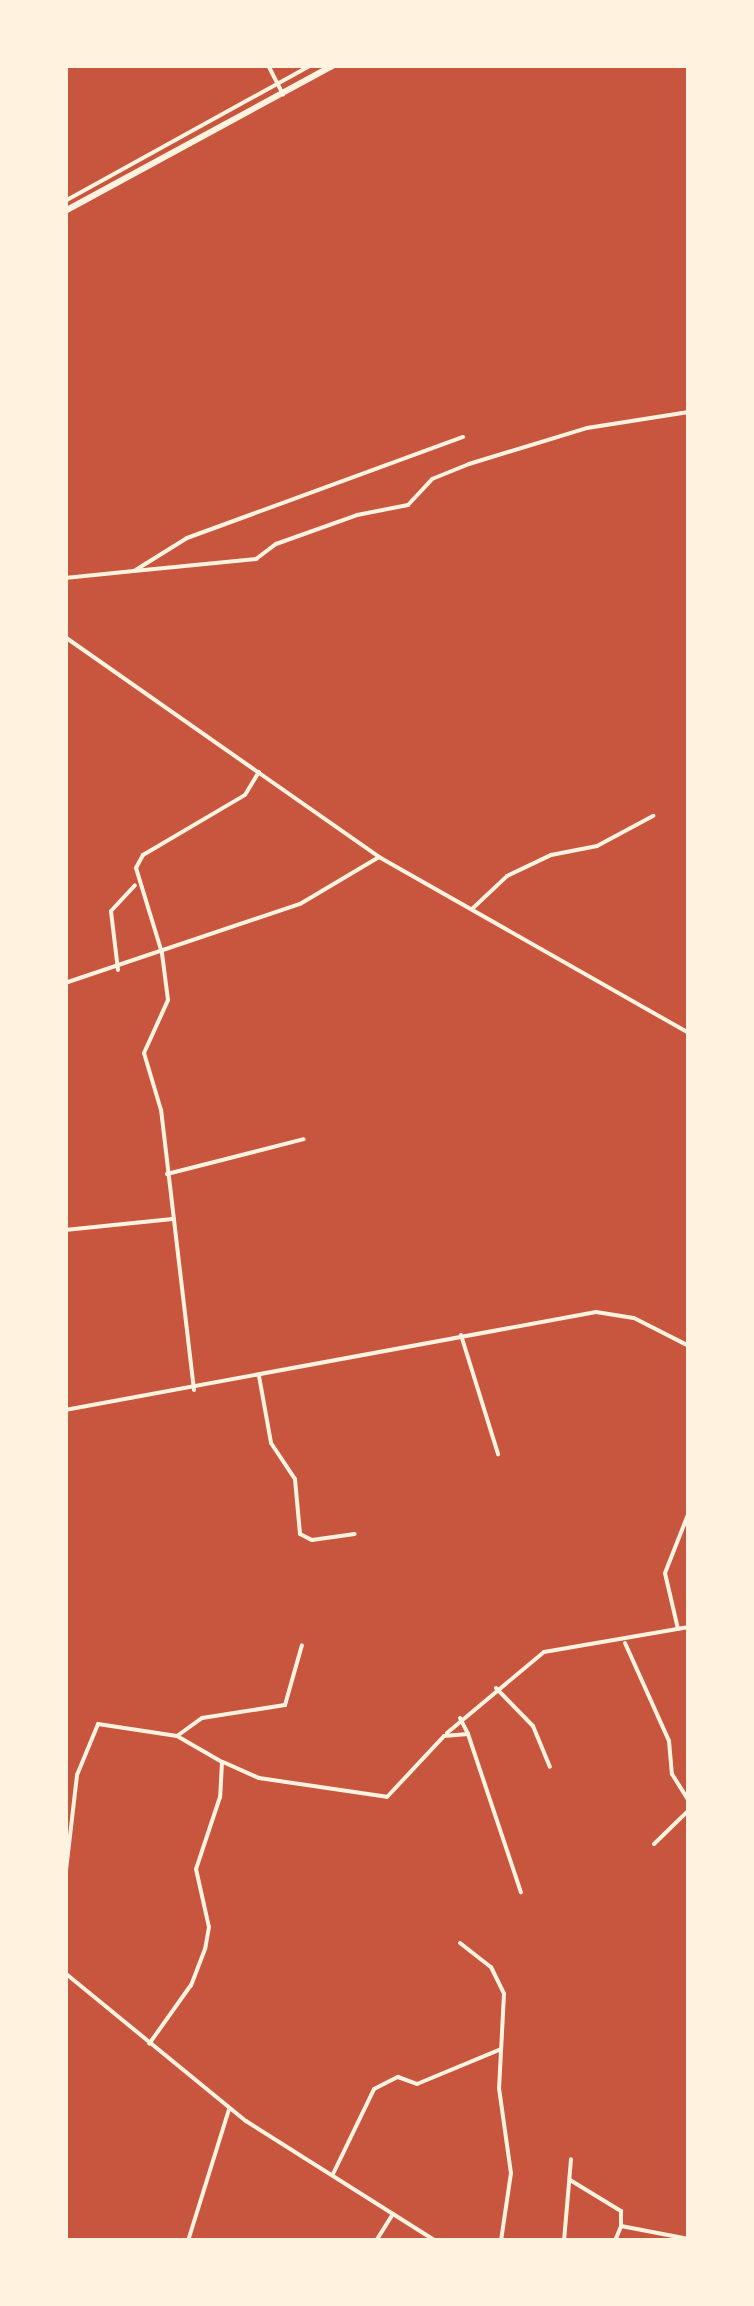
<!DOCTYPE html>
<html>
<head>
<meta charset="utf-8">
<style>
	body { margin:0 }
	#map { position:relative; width:754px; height:2306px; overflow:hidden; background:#c8553d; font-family:Figtree,sans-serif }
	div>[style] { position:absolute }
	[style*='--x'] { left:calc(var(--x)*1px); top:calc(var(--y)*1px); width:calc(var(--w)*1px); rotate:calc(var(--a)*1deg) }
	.minor>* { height:4px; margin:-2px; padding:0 2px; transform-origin:2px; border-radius:2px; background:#fff3e0 }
	.trunk>* { height:6px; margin:-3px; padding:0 3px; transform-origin:3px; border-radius:3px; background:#fff3e0 }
	span { translate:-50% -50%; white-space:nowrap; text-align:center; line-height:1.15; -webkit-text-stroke:8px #fff3e0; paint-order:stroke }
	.frame { position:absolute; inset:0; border:68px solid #fff3e0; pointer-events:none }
</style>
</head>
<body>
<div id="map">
	<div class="minor">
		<div style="--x:268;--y:65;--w:33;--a:63"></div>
		<div style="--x:65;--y:201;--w:281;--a:-28.9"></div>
		<div style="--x:134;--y:571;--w:123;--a:-5.6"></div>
		<div style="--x:256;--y:559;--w:25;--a:-37"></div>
		<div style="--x:276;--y:544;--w:86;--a:-19.7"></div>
		<div style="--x:357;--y:515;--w:52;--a:-11.1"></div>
		<div style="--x:408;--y:505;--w:35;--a:-47"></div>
		<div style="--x:432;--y:479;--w:40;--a:-22"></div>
		<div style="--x:469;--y:464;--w:123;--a:-17"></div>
		<div style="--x:587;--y:428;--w:103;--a:-8.9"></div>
		<div style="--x:65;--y:578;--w:69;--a:-5.8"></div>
		<div style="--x:134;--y:571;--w:62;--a:-31.9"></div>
		<div style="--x:187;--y:538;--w:294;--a:-20.1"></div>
		<div style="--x:65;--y:637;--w:383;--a:35"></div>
		<div style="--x:379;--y:857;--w:356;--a:29.6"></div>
		<div style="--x:472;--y:909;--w:48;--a:-43.3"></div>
		<div style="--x:507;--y:876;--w:49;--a:-25.5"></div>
		<div style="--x:551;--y:855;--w:47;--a:-11.1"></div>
		<div style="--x:597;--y:846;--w:64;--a:-28.2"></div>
		<div style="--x:118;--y:970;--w:59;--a:-96.8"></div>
		<div style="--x:111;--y:911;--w:35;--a:-47"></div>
		<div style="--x:65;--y:983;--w:248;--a:-18.6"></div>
		<div style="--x:300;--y:904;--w:92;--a:-30.7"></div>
		<div style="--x:167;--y:1174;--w:141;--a:-14.3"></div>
		<div style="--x:65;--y:1230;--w:108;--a:-5.9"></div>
		<div style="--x:461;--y:1335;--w:125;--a:72.7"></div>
		<div style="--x:259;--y:1376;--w:68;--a:79.8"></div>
		<div style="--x:271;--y:1443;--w:43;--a:56.3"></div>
		<div style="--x:295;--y:1479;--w:55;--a:84.8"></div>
		<div style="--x:300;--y:1534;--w:13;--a:27"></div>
		<div style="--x:312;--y:1540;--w:43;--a:-7.9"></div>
		<div style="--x:194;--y:1390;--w:282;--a:-96.7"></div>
		<div style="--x:161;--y:1110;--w:59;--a:-106.6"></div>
		<div style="--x:144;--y:1053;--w:58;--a:-65.6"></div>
		<div style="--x:168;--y:1000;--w:47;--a:-97.3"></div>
		<div style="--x:162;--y:953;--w:89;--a:-107"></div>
		<div style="--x:136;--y:868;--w:15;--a:-62"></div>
		<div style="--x:143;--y:855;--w:118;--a:-30.5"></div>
		<div style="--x:245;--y:795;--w:27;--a:-59"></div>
		<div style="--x:65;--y:1410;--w:540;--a:-10.46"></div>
		<div style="--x:596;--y:1312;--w:38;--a:9"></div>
		<div style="--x:634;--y:1318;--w:62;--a:27"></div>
		<div style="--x:678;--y:1629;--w:57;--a:-103.1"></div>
		<div style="--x:665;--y:1573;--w:66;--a:-68.5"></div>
		<div style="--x:625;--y:1643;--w:107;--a:65.8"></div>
		<div style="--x:669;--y:1741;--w:33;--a:85"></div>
		<div style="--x:672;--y:1774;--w:32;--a:58"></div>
		<div style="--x:496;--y:1688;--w:53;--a:45.8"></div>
		<div style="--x:533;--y:1726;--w:44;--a:67.5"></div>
		<div style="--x:460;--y:1718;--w:18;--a:63"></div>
		<div style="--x:447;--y:1733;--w:126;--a:-39.9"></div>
		<div style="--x:544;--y:1652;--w:147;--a:-9.8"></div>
		<div style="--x:177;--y:1736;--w:31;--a:-36"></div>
		<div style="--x:202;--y:1718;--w:84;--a:-8.9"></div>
		<div style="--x:285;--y:1705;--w:62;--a:-74.2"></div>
		<div style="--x:223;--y:1762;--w:39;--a:24"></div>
		<div style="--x:259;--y:1778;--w:129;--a:8.4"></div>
		<div style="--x:387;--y:1797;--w:83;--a:-46.9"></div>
		<div style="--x:444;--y:1736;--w:24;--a:-5"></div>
		<div style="--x:468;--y:1734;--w:167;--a:71.5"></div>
		<div style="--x:654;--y:1844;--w:49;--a:-44.2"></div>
		<div style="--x:65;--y:1879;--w:105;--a:-83.4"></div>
		<div style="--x:77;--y:1775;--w:55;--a:-67.6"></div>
		<div style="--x:98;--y:1724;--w:80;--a:8.6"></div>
		<div style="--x:177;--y:1736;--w:52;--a:30"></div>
		<div style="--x:222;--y:1762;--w:35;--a:93"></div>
		<div style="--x:220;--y:1797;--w:76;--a:108.4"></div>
		<div style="--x:196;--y:1869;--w:59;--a:77.4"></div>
		<div style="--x:209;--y:1927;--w:22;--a:100"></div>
		<div style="--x:205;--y:1949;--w:39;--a:111"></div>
		<div style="--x:191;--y:1985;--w:72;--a:125.4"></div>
		<div style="--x:460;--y:1943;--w:39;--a:38"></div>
		<div style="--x:491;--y:1967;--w:30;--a:64"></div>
		<div style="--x:504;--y:1994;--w:94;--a:93"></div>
		<div style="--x:499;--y:2088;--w:86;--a:82"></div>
		<div style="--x:511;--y:2173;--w:69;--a:98.4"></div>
		<div style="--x:65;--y:1973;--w:234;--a:39.3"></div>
		<div style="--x:246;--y:2121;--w:225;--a:32.3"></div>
		<div style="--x:333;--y:2174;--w:94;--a:-64.2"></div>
		<div style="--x:374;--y:2089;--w:27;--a:-27"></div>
		<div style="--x:398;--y:2077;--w:20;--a:20"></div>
		<div style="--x:417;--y:2084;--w:91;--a:-22.6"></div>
		<div style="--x:570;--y:2180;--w:60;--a:31.3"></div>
		<div style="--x:621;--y:2211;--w:15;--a:90"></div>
		<div style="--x:188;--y:2241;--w:138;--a:-72.7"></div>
		<div style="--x:376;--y:2241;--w:32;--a:-58"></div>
		<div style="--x:564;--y:2241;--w:82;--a:-85.1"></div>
		<div style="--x:615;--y:2241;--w:16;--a:-68"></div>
		<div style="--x:621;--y:2226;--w:69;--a:10.8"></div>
	</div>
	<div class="trunk">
		<div style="--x:65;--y:211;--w:306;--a:-28.5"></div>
	</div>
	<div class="frame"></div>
</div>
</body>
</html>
